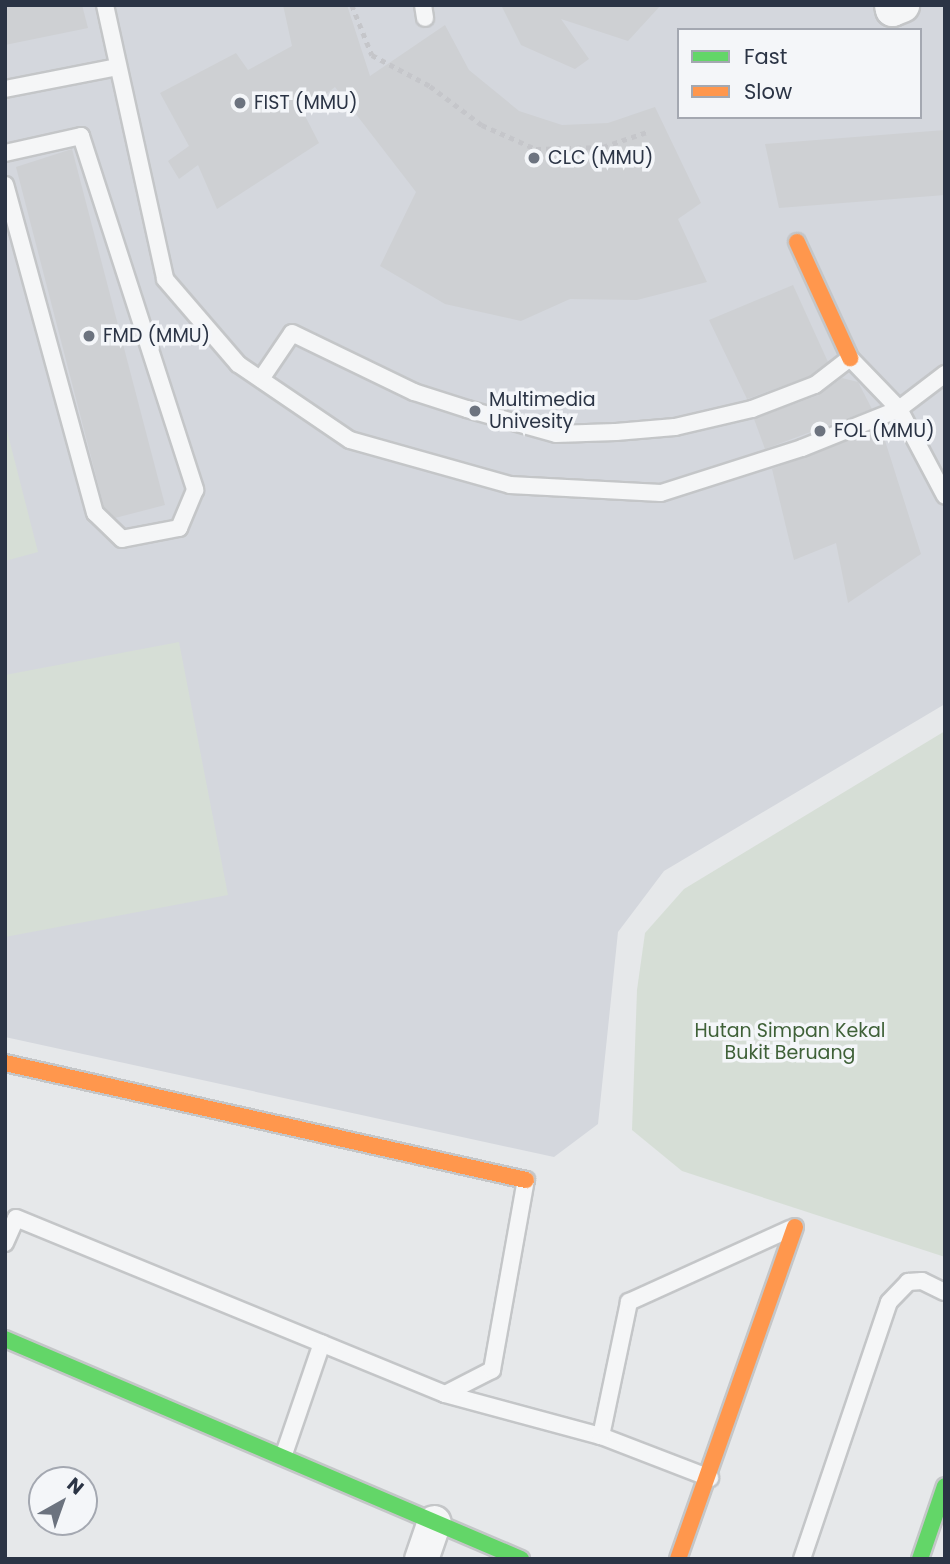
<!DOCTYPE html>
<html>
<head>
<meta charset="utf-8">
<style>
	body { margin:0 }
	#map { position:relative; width:950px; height:1564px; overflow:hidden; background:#e6e8ea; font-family:Poppins,sans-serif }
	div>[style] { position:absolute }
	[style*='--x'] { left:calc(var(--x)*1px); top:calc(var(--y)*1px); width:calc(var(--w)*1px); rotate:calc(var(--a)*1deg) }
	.built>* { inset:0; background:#d4d7dd }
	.green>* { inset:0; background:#d6ded6 }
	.building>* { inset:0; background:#ced0d3 }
	.path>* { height:4.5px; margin-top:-2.25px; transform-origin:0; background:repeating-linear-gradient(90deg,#c5c6ca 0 5px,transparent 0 10px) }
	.roads { filter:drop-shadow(2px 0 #c4c6c8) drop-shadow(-2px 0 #c4c6c8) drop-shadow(0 2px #c4c6c8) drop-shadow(0 -2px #c4c6c8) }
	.lane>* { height:16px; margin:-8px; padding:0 8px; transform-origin:8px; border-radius:8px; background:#f5f6f7 }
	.street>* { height:33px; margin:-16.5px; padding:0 16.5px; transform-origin:16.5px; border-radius:16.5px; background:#f5f6f7 }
	.fast>* { height:16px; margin:-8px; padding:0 8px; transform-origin:8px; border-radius:8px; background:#63d668 }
	.slow>* { height:16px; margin:-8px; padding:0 8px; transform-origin:8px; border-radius:8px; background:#ff974d }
	.dots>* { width:19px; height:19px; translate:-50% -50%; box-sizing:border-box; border:4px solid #f4f6f9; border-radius:50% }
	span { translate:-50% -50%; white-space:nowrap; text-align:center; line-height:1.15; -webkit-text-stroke:7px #f4f6f9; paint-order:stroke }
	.poi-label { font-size:19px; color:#2b3445 }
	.left { translate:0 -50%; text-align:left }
	.park-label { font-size:19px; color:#3f6138 }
	.frame { position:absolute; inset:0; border:7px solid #2b3445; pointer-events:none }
	.legend { position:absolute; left:677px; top:28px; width:245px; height:91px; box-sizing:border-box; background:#f4f6f9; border:2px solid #a4a8b1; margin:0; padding:9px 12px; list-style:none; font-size:21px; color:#2b3445 }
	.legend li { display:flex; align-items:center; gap:14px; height:35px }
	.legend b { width:35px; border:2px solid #a4a8b1 }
	.north { position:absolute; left:28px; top:1466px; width:70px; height:70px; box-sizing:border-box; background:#f4f6f9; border:2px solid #a4a8b1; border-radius:50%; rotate:40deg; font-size:19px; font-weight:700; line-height:28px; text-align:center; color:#2b3445 }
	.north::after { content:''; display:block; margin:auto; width:24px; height:32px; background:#6c737f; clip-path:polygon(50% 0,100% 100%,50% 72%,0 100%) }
</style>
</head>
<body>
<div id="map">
	<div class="built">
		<div style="clip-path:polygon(evenodd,5px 5px,945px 5px,945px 704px,664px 871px,618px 932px,598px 1124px,554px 1157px,5px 1037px,5px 5px,679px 30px,920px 30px,920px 117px,679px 117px,679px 30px)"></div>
	</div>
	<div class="green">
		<div style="clip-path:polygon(5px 423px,38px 552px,5px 561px)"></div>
		<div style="clip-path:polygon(179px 642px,228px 895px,5px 937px,5px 675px)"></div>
		<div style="clip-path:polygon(945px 731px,945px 1257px,682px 1171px,632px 1130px,637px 990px,645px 933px,684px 889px)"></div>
	</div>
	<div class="building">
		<div style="clip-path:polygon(5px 5px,82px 5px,88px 28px,5px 45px)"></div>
		<div style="clip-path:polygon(283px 5px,347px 5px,370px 76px,445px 25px,469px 70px,519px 111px,562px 125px,608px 123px,655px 107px,701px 203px,678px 219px,707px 282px,637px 300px,570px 299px,521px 321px,445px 304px,380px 266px,416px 192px,335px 87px,303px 112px,319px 143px,217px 209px,198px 165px,179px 179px,168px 161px,189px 146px,160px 93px,236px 53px,248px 70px,292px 46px)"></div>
		<div style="clip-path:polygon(501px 5px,661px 5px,628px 41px,561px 19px,589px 59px,575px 69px,521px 45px)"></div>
		<div style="clip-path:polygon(945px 130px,945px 195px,779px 208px,765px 144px)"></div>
		<div style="clip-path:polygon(72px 149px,165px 505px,115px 518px,104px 507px,16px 167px)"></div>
		<div style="clip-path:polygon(793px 285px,828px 362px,810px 376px,747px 399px,709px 320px)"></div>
		<div style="clip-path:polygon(842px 378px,858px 382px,872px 409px,765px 449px,754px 419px,819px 395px)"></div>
		<div style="clip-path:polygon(881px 428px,921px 554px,848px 603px,836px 543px,794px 560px,772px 469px)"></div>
	</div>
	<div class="path">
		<div style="--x:352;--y:5;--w:54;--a:68.2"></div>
		<div style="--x:372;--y:55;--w:66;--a:28.1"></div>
		<div style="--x:430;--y:86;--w:65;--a:36.9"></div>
		<div style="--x:482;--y:125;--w:59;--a:24"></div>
		<div style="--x:536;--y:149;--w:67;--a:-1.7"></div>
		<div style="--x:603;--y:147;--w:46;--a:-18.8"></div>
	</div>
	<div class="roads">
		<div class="lane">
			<div style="--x:105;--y:5;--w:280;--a:77.6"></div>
			<div style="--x:165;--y:279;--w:112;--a:49.3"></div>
			<div style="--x:238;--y:364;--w:135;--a:34.2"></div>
			<div style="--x:350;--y:440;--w:166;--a:15.7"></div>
			<div style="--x:510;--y:485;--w:151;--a:3"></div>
			<div style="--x:661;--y:493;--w:148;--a:-17.7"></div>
			<div style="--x:802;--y:448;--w:105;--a:-21.9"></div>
			<div style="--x:899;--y:409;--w:58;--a:-37.3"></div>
			<div style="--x:423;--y:5;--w:13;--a:81"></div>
			<div style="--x:5;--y:89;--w:114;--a:-11.1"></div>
			<div style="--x:5;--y:153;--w:78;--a:-12.6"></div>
			<div style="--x:81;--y:136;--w:372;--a:72.1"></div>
			<div style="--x:195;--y:490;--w:41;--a:112.8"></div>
			<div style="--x:179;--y:528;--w:58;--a:169.1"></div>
			<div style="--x:122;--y:539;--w:37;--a:-136"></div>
			<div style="--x:95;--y:513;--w:340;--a:-105.3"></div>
			<div style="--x:261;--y:379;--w:55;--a:-56"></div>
			<div style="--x:292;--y:333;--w:136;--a:25.8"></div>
			<div style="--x:414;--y:392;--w:56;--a:17.8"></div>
			<div style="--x:467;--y:409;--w:92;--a:15.7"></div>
			<div style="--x:556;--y:434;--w:60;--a:-1.9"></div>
			<div style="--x:616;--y:432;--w:59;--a:-4.8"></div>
			<div style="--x:675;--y:427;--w:79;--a:-13.2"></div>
			<div style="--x:752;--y:409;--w:67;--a:-20.9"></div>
			<div style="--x:815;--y:385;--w:44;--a:-37.6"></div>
			<div style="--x:850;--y:358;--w:71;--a:46.1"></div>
			<div style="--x:899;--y:409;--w:98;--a:62.1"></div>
			<div style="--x:5;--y:1243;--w:27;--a:-66"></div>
			<div style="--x:16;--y:1218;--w:464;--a:22.3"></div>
			<div style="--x:445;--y:1394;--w:162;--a:15.1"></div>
			<div style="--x:601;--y:1436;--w:117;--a:21.1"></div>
			<div style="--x:445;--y:1394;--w:53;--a:-27.1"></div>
			<div style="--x:492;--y:1370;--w:193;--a:-79.9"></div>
			<div style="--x:601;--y:1436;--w:137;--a:-78.2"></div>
			<div style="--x:629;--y:1302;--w:177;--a:-24.4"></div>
			<div style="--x:283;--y:1457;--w:120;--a:-71.1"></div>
			<div style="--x:802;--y:1559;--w:271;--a:-71.3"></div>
			<div style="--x:889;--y:1302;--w:28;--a:-46"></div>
			<div style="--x:908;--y:1282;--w:14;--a:-4"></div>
			<div style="--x:922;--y:1281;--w:25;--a:26"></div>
		</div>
		<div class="street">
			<div style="--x:891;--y:5;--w:4;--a:76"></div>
			<div style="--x:892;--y:9;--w:11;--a:-22"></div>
			<div style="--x:421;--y:1559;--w:39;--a:-71"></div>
		</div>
		<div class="fast">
			<div style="--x:5;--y:1339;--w:561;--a:23.09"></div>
			<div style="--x:920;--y:1559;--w:77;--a:-71.1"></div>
		</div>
		<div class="slow">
			<div style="--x:797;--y:242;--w:128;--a:65.4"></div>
			<div style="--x:5;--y:1063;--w:534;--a:12.66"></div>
			<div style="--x:678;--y:1559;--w:352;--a:-70.6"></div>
		</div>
	</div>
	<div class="dots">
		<div style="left:240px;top:103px;background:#6c737f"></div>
		<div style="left:534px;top:158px;background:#6c737f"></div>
		<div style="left:89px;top:336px;background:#6c737f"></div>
		<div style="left:475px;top:411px;background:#6c737f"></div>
		<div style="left:820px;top:431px;background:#6c737f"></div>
	</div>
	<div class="poi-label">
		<span class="left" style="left:254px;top:103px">FIST (MMU)</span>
		<span class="left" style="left:548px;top:158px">CLC (MMU)</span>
		<span class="left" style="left:103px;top:336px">FMD (MMU)</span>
		<span class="left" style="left:489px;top:411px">Multimedia<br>Univesity</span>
		<span class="left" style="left:834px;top:431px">FOL (MMU)</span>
	</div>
	<div class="park-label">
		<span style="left:790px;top:1042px">Hutan Simpan Kekal<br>Bukit Beruang</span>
	</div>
	<div class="frame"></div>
	<ul class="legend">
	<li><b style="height:9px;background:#63d668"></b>Fast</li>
	<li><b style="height:9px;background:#ff974d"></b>Slow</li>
	</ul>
	<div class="north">N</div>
</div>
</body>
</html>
